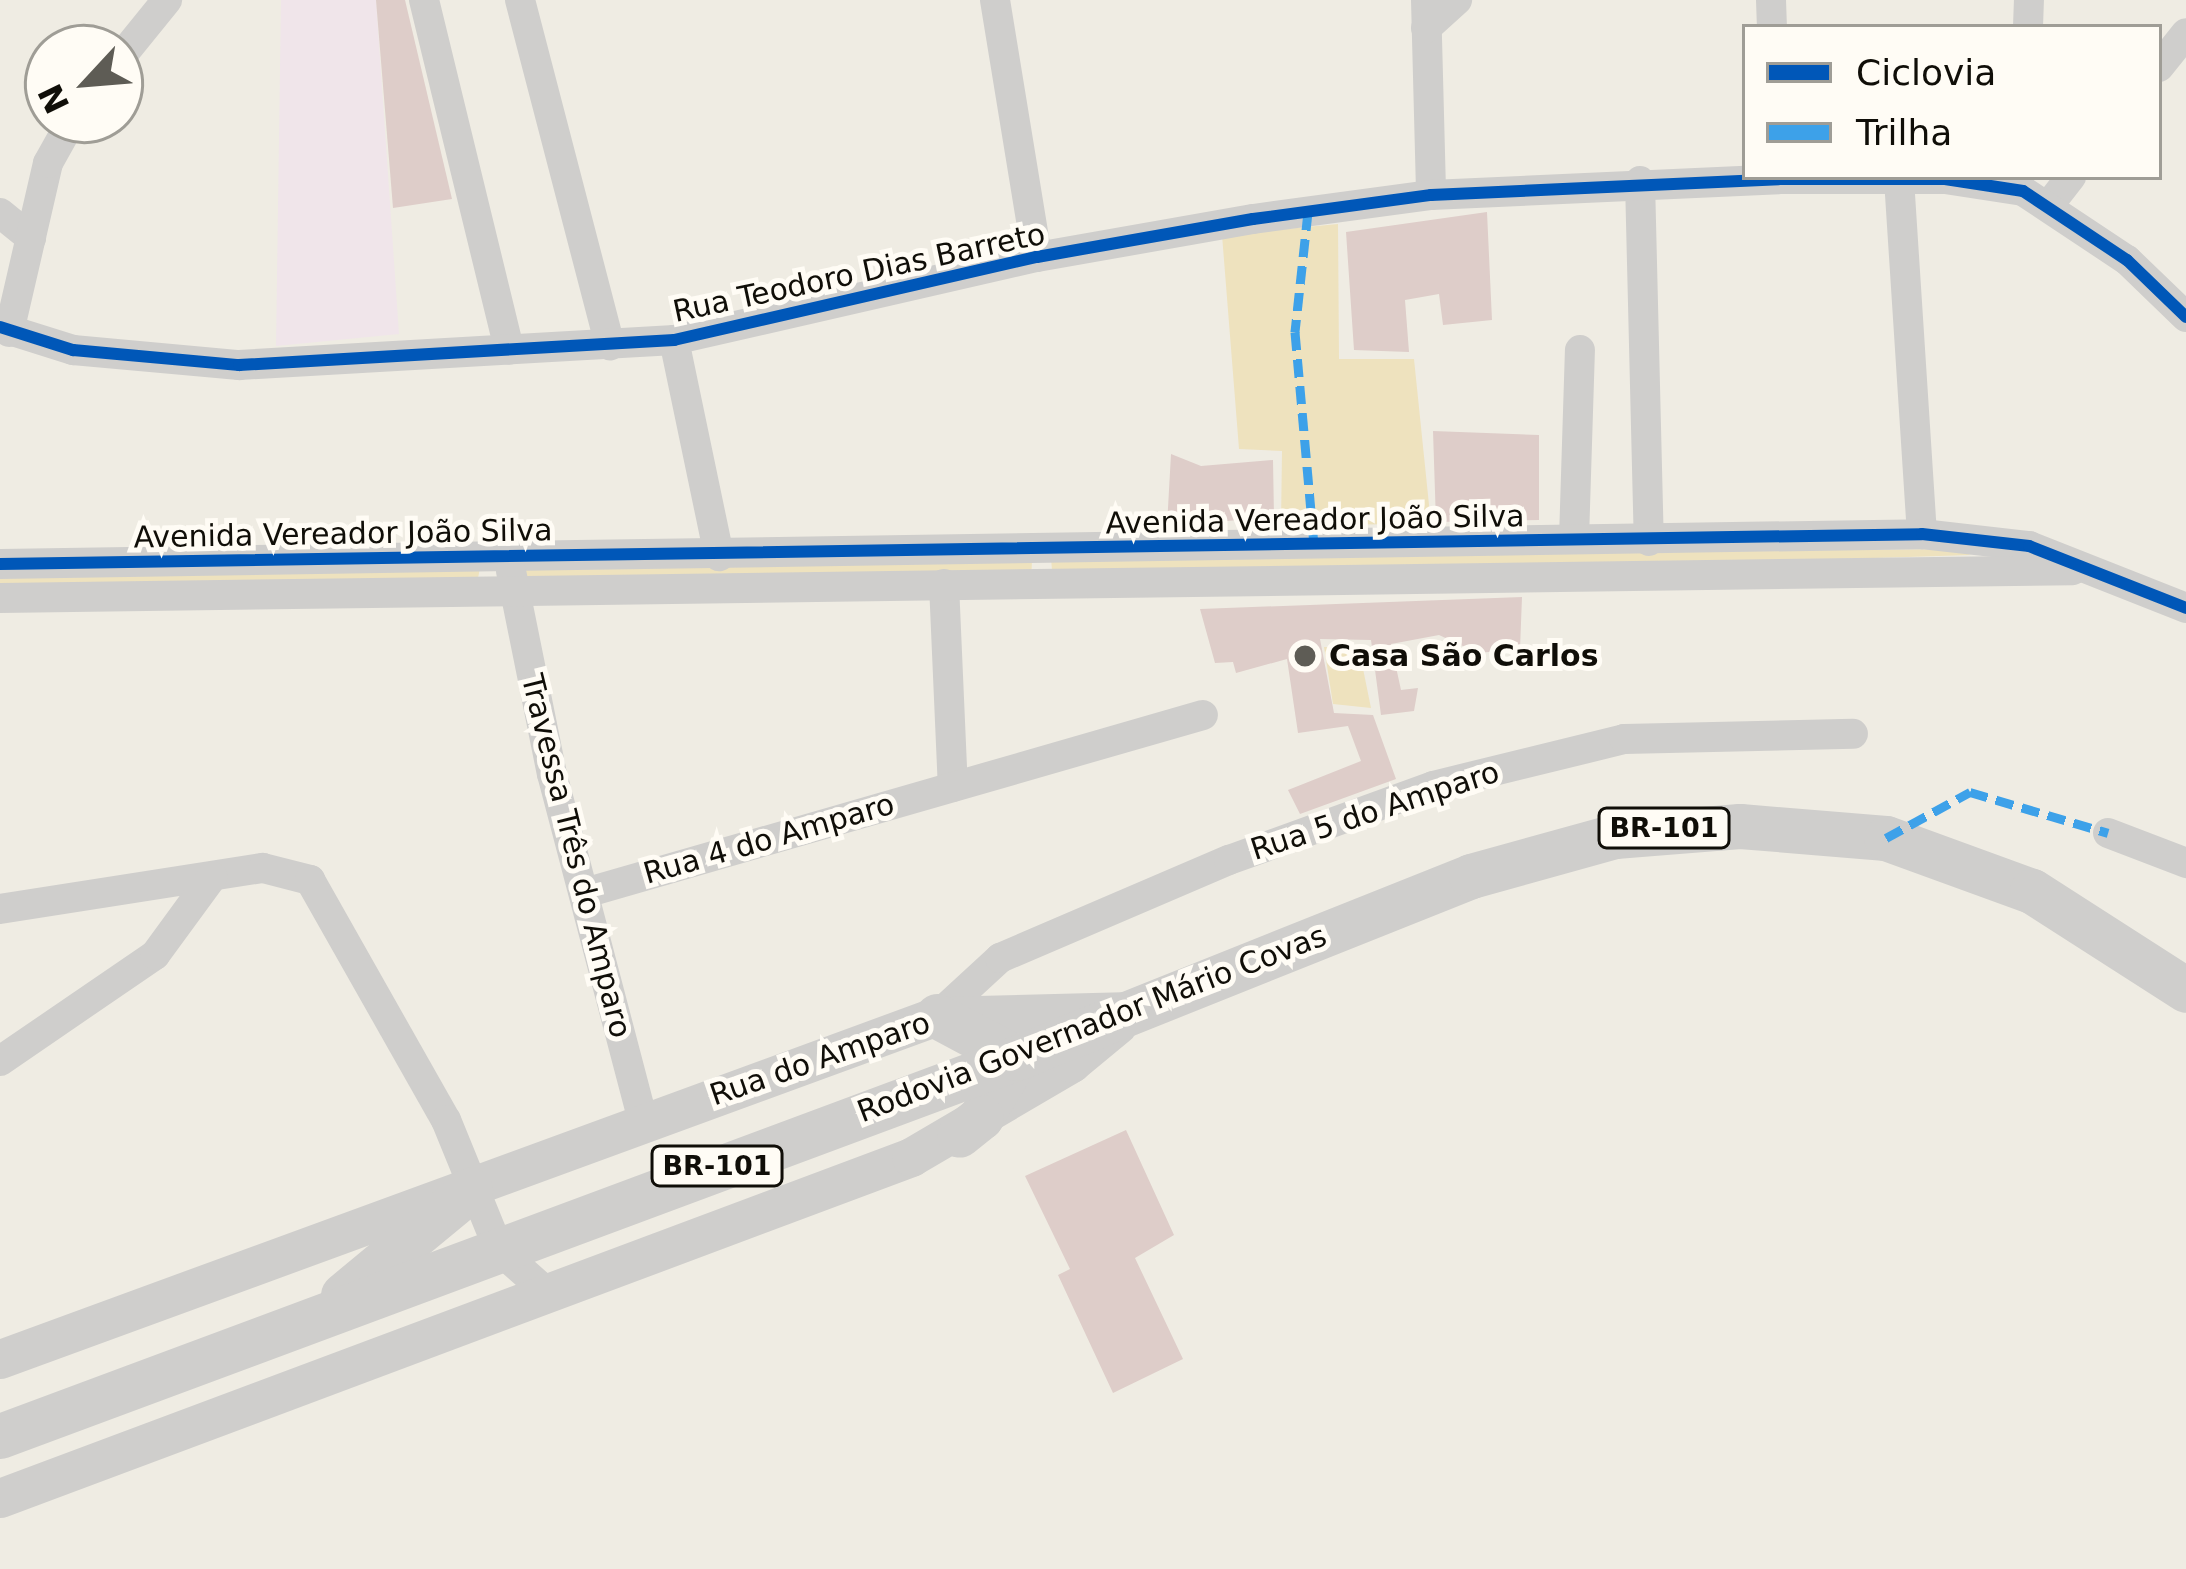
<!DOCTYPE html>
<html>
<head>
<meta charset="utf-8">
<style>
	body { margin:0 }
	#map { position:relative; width:2186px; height:1569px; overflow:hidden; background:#efece3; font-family:"DejaVu Sans",sans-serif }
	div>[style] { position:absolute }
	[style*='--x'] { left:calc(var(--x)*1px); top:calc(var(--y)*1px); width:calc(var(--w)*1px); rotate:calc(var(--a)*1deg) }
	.education>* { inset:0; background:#f0e5ea }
	.green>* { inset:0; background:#eee2be }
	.building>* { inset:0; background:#decdc9 }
	.minor>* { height:30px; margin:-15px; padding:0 15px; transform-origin:15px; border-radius:15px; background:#cfcecc }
	.major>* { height:39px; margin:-19.5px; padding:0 19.5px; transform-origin:19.5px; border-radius:19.5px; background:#cfcecc }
	.highway>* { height:45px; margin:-22.5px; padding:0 22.5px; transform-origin:22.5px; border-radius:22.5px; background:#cfcecc }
	.quiet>* { height:9px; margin-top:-4.5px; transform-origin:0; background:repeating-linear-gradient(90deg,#3da1e9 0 18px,transparent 0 27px) }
	.cycleway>* { height:12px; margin:-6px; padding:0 6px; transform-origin:6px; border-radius:6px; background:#0057b8 }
	.dots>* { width:33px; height:33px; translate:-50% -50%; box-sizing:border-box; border:6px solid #fffcf5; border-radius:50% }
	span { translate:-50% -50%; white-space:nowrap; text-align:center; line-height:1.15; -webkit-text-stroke:10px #fffcf5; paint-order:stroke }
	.shield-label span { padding:3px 9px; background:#fffcf5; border:3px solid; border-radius:9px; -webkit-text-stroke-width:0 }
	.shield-label { font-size:27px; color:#100e08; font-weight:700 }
	.street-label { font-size:30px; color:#100e08 }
	.poi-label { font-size:30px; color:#100e08; font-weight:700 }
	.left { translate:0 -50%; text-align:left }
	.legend { position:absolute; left:1742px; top:24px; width:420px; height:156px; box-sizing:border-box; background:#fffcf5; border:3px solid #9f9d96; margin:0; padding:15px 21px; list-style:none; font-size:36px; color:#100e08 }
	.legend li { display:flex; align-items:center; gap:24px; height:60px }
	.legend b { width:60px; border:3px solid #9f9d96 }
	.north { position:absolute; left:24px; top:24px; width:120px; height:120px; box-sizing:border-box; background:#fffcf5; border:3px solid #9f9d96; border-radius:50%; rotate:244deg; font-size:33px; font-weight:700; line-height:48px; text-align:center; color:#100e08 }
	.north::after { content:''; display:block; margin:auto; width:42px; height:54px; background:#5e5c55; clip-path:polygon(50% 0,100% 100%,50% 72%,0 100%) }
</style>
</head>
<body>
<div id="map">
	<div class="education">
		<div style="clip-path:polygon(281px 0,376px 0,399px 334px,276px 346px)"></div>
	</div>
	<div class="green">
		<div style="clip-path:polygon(1338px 224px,1339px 359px,1414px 359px,1431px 524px,1281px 525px,1282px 451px,1239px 449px,1222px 235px)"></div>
		<div style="clip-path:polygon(1954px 549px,1971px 555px,1053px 584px,1051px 557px)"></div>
		<div style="clip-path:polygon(1032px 560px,1031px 584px,503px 589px,505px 569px)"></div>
		<div style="clip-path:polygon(480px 568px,476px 588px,0 595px,0 571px)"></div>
		<div style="clip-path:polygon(1324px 647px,1359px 649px,1371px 708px,1333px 704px)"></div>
	</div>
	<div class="building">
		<div style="clip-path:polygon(376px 0,405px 0,452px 199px,393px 208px)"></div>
		<div style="clip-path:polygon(1487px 212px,1492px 320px,1443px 325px,1439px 294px,1405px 300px,1409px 352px,1354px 350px,1346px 232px)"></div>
		<div style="clip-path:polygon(1433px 431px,1539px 435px,1539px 520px,1436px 522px)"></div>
		<div style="clip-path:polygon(1171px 454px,1201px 466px,1273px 460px,1274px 517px,1167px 526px)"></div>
		<div style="clip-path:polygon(1522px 597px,1520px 649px,1478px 653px,1439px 635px,1391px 644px,1401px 690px,1418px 688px,1414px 711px,1381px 715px,1371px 640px,1320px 639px,1334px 713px,1373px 715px,1396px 779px,1300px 814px,1288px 790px,1361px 761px,1348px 726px,1298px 733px,1287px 659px,1236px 673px,1233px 662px,1215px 663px,1200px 609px)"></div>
		<div style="clip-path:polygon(1126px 1130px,1174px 1235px,1135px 1258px,1183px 1359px,1113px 1393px,1058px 1275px,1070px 1269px,1025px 1176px)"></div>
	</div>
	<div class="minor">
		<div style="--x:424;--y:0;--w:360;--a:76.3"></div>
		<div style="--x:520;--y:0;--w:357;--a:75.4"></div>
		<div style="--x:995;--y:0;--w:260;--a:80.7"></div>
		<div style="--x:1426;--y:0;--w:195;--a:88.5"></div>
		<div style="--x:1771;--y:0;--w:27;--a:88"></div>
		<div style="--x:2028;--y:27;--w:27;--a:-88"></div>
		<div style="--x:1426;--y:28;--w:42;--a:-42.1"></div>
		<div style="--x:120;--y:58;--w:75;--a:-51"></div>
		<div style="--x:2159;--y:67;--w:43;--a:-51.5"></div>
		<div style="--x:1899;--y:179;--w:356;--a:86.3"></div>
		<div style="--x:1640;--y:181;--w:360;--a:88.6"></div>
		<div style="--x:2049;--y:205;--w:36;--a:-52"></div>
		<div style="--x:0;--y:213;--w:40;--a:39"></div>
		<div style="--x:0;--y:327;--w:77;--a:17.5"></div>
		<div style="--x:73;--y:350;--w:167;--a:5.2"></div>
		<div style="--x:239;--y:365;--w:436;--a:-3.3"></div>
		<div style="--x:674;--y:340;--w:372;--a:-12.9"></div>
		<div style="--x:1037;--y:257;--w:219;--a:-10"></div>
		<div style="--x:1253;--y:219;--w:180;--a:-7.7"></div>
		<div style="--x:1431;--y:195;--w:348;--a:-2.6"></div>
		<div style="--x:1779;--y:179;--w:166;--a:0"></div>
		<div style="--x:1945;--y:179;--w:79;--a:8.7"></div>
		<div style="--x:2023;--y:191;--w:125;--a:33.6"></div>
		<div style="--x:2127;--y:260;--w:82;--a:44"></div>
		<div style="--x:9;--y:332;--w:173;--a:-77"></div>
		<div style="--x:48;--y:163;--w:49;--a:-60.8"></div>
		<div style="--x:674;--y:340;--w:221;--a:78.2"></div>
		<div style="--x:1574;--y:539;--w:189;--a:-88.2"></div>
		<div style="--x:0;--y:564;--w:1922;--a:-0.89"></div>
		<div style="--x:1922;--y:534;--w:108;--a:6.4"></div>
		<div style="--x:2029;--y:546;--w:169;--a:21.5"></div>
		<div style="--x:511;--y:571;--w:207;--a:78.6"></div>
		<div style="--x:552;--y:774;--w:359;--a:75.3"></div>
		<div style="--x:944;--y:584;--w:203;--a:87.5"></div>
		<div style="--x:0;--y:598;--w:2073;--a:-0.77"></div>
		<div style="--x:2108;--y:833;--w:84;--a:21"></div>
		<div style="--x:585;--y:893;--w:643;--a:-16.07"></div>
		<div style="--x:0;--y:909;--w:266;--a:-8.9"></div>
		<div style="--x:263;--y:868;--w:49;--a:14.3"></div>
		<div style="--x:310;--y:880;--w:276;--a:60.5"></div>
		<div style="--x:446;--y:1120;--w:140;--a:67.8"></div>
		<div style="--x:499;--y:1250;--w:69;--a:41.5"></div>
		<div style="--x:937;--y:1016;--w:86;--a:-42.6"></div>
		<div style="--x:1000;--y:958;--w:249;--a:-23.2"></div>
		<div style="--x:1229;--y:860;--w:217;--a:-19.9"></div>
		<div style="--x:1433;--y:786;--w:197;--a:-13.8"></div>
		<div style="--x:1624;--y:739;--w:229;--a:-1.3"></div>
		<div style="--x:0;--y:1061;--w:188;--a:-34.4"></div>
		<div style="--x:155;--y:955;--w:97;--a:-53.8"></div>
	</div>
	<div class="major">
		<div style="--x:0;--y:1359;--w:998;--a:-20.11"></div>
		<div style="--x:937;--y:1016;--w:185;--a:-1.5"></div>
		<div style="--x:0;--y:1498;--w:973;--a:-20.52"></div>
		<div style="--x:911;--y:1157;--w:186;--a:-30.4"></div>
		<div style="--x:1071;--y:1063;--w:60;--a:-39.6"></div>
	</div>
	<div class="highway">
		<div style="--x:937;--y:1016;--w:89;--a:28"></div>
		<div style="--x:1016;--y:1058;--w:69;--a:120.7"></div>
		<div style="--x:981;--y:1117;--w:28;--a:141"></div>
		<div style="--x:343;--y:1295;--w:165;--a:-39.6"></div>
		<div style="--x:0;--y:1436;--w:1084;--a:-20.41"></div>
		<div style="--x:1016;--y:1058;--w:490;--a:-21.8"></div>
		<div style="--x:1471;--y:876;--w:149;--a:-15.5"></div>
		<div style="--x:1615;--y:836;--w:125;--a:-4.6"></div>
		<div style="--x:1740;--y:826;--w:146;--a:4.7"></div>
		<div style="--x:1886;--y:838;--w:155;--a:20"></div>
		<div style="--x:2032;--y:891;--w:183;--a:32.7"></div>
	</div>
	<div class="quiet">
		<div style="--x:1308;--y:212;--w:121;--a:96.2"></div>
		<div style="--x:1295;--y:332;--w:212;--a:84.9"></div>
		<div style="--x:1886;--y:838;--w:96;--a:-28.7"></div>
		<div style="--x:1970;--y:792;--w:144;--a:16.5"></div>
	</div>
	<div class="cycleway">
		<div style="--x:0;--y:327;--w:77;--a:17.5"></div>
		<div style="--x:73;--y:350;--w:167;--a:5.2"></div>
		<div style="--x:239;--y:365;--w:436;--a:-3.3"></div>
		<div style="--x:674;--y:340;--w:372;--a:-12.9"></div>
		<div style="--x:1037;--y:257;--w:219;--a:-10"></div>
		<div style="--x:1253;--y:219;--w:180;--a:-7.7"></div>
		<div style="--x:1431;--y:195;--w:348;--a:-2.6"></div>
		<div style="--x:1779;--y:179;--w:166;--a:0"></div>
		<div style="--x:1945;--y:179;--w:79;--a:8.7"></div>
		<div style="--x:2023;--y:191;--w:125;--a:33.6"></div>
		<div style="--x:2127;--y:260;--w:82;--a:44"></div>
		<div style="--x:0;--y:564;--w:1922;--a:-0.89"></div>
		<div style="--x:1922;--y:534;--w:108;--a:6.4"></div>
		<div style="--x:2029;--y:546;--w:169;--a:21.5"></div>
	</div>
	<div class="dots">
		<div style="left:1305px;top:656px;background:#5e5c55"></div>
	</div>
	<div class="shield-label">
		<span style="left:1664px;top:828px">BR-101</span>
		<span style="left:717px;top:1166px">BR-101</span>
	</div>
	<div class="street-label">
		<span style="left:859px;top:273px;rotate:-12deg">Rua Teodoro Dias Barreto</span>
		<span style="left:1315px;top:520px;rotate:-1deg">Avenida Vereador João Silva</span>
		<span style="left:343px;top:534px;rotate:-1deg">Avenida Vereador João Silva</span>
		<span style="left:1375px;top:811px;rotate:-18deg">Rua 5 do Amparo</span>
		<span style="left:769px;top:839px;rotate:-16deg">Rua 4 do Amparo</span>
		<span style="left:576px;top:856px;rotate:76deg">Travessa Três do Amparo</span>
		<span style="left:1092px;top:1024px;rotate:-21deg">Rodovia Governador Mário Covas</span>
		<span style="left:820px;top:1059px;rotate:-19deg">Rua do Amparo</span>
	</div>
	<div class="poi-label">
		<span class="left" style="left:1329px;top:656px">Casa São Carlos</span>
	</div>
	<ul class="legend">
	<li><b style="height:15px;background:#0057b8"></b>Ciclovia</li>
	<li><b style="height:15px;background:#3da1e9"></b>Trilha</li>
	</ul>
	<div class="north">N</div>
</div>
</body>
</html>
